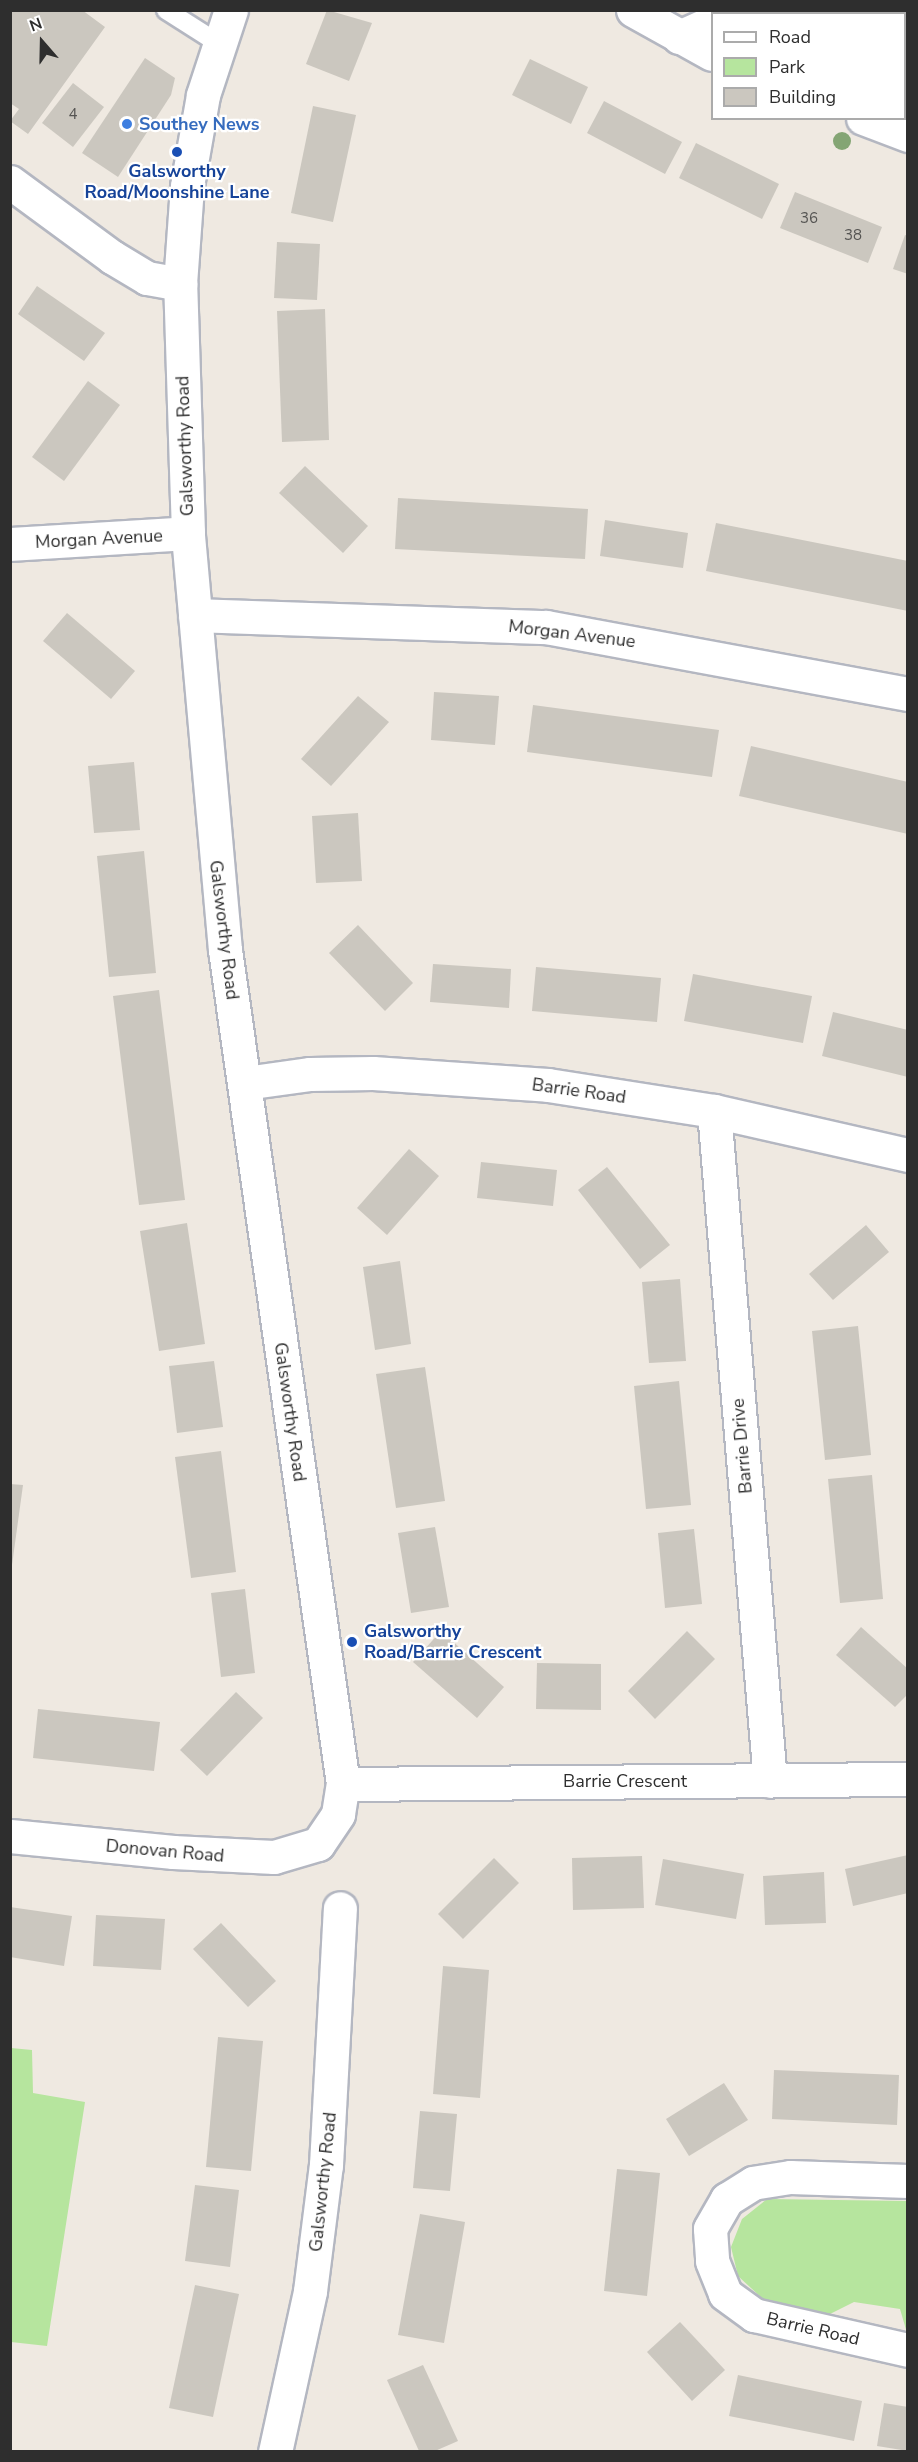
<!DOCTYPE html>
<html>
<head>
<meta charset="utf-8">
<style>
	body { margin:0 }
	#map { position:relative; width:918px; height:2462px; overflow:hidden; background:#efe9e1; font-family:"Nunito Sans",sans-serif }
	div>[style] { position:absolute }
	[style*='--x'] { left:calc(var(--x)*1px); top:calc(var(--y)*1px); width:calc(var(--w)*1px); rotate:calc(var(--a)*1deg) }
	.green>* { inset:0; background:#b6e59e }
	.building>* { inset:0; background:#cbc7bf }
	.roads { filter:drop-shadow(2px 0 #b4b7c1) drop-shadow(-2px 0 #b4b7c1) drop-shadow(0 2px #b4b7c1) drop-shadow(0 -2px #b4b7c1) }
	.service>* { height:18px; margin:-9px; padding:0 9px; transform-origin:9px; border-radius:9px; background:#fff }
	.minor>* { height:33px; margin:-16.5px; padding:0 16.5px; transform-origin:16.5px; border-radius:16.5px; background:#fff }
	.tertiary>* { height:33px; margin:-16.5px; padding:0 16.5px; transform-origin:16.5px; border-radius:16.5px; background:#fff }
	.trees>* { width:18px; height:18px; margin:-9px; border-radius:50%; background:#84a574 }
	.dots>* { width:16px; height:16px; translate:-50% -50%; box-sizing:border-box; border:3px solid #fff; border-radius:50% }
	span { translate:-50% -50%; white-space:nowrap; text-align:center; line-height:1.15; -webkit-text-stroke:4.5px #fff; paint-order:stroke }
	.number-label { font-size:15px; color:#555452 }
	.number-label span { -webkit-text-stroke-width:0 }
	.shop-label { font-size:18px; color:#366cbe; font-weight:700 }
	.left { translate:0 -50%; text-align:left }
	.transit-label { font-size:18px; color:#164399; font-weight:700 }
	.street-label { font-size:18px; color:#2e2e2e }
	.frame { position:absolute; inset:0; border:12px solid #2e2e2e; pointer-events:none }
	.legend { position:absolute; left:711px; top:12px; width:195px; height:108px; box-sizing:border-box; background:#fff; border:2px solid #ababab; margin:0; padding:8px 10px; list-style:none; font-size:18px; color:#2e2e2e }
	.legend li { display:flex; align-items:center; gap:12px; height:30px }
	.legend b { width:30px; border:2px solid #ababab }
	.north { position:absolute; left:12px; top:12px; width:60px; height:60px; -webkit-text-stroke:4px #fff; paint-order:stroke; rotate:340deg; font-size:16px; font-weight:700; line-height:24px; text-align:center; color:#2e2e2e }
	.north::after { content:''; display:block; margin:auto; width:21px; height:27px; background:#2e2e2e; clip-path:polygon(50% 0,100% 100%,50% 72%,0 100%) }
</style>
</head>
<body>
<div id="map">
	<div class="green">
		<div style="clip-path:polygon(11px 2048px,32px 2050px,33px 2093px,85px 2102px,47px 2346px,11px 2342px)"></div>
		<div style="clip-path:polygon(767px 2199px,907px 2201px,907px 2333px,900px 2309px,854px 2302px,830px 2314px,764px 2300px,738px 2276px,731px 2247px,742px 2219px)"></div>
	</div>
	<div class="building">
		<div style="clip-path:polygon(10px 10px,82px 10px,105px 27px,28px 134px,10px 121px,19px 109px,10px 103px)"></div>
		<div style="clip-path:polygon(327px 10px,372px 23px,349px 81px,306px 64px)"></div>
		<div style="clip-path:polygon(145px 58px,175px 78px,171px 95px,118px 177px,82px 153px)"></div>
		<div style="clip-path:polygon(530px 59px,588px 87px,571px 124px,512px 95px)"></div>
		<div style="clip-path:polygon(73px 83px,104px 107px,73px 147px,42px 123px)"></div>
		<div style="clip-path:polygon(604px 101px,682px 142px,665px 174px,587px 133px)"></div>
		<div style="clip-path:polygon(313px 106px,356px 115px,333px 222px,291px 213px)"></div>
		<div style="clip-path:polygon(696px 143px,779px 184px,762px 219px,679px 178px)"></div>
		<div style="clip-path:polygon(795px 192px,882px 227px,868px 263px,780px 228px)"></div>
		<div style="clip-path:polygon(905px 235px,908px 236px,908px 274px,893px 269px)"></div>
		<div style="clip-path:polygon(277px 242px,320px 244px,317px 300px,274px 298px)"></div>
		<div style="clip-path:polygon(37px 286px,105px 333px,84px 361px,18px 314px)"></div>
		<div style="clip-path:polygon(325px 309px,329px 440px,282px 442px,277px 311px)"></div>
		<div style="clip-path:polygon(88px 381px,120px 405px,64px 481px,32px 457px)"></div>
		<div style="clip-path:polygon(305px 466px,368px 526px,343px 553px,279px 493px)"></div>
		<div style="clip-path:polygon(398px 498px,588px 509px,585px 559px,395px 549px)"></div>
		<div style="clip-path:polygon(605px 520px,688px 533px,683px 568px,600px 556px)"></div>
		<div style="clip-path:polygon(716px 523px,908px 561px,908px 611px,706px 571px)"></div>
		<div style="clip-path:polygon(67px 613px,135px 671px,111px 699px,43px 641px)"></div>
		<div style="clip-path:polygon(434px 692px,499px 696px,495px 745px,431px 740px)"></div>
		<div style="clip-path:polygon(358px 696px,389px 722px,331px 786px,301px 759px)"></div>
		<div style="clip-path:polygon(533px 705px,719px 730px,712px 777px,527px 752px)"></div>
		<div style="clip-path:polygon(751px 746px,908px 782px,908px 834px,739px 796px)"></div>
		<div style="clip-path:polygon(134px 762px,140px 830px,94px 833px,88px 766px)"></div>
		<div style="clip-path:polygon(358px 813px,362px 881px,316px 883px,312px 816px)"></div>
		<div style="clip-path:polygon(144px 851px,156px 973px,109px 977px,97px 856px)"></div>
		<div style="clip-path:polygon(358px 925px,413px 983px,385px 1011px,329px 953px)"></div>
		<div style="clip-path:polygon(433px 964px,511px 969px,509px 1008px,430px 1002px)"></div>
		<div style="clip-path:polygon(536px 967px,661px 978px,657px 1022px,532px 1011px)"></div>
		<div style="clip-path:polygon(693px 974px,812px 996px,803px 1043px,684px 1021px)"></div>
		<div style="clip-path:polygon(159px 990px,185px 1200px,139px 1205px,113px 996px)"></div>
		<div style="clip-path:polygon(833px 1012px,908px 1030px,908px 1077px,822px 1056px)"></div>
		<div style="clip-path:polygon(409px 1149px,439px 1176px,387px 1235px,357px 1208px)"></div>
		<div style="clip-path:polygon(481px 1162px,557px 1170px,553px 1206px,477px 1198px)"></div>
		<div style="clip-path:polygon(607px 1167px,670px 1245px,640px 1269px,578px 1190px)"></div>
		<div style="clip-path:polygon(187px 1223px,205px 1344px,159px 1351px,140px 1231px)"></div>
		<div style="clip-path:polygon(866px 1225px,889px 1252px,833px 1300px,809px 1274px)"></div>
		<div style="clip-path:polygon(400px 1261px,411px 1344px,375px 1350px,363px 1267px)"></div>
		<div style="clip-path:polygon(680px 1279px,686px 1361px,649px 1363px,642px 1282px)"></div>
		<div style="clip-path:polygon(858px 1326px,871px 1455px,825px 1460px,812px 1331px)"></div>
		<div style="clip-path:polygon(214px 1361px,223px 1427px,177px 1433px,169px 1366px)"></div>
		<div style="clip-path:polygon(425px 1367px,445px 1501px,396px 1508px,376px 1374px)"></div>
		<div style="clip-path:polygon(679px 1381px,691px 1505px,646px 1509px,634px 1386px)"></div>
		<div style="clip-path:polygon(221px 1451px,236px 1572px,191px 1578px,175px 1457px)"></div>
		<div style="clip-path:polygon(872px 1475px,883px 1599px,840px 1603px,828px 1479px)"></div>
		<div style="clip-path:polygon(10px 1484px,23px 1485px,12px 1565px,10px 1565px)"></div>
		<div style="clip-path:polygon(435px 1527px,449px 1607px,411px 1613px,398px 1533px)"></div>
		<div style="clip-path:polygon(694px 1529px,702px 1604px,665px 1608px,658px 1533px)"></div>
		<div style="clip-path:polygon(245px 1589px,255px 1673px,221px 1677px,211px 1593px)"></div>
		<div style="clip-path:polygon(861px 1627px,908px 1669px,908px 1694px,895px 1707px,836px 1655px)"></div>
		<div style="clip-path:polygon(441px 1631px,504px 1687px,477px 1718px,413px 1662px)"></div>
		<div style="clip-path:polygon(687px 1631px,715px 1659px,655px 1719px,628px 1691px)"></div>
		<div style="clip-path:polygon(537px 1663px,601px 1664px,601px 1710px,536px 1709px)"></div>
		<div style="clip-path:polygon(236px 1692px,263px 1718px,207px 1776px,180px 1750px)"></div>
		<div style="clip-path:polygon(38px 1709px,160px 1722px,154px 1771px,33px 1758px)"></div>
		<div style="clip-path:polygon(908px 1855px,908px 1893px,853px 1906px,845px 1869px)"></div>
		<div style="clip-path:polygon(642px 1856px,644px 1908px,573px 1910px,572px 1858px)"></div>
		<div style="clip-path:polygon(494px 1858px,519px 1883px,463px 1939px,438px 1914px)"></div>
		<div style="clip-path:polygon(663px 1859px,744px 1874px,736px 1919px,655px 1905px)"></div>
		<div style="clip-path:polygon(824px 1872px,826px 1923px,765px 1925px,763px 1876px)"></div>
		<div style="clip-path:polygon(10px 1907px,72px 1916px,64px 1966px,10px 1957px)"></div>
		<div style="clip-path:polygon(96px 1915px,165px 1919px,161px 1970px,93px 1966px)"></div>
		<div style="clip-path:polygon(221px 1923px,276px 1981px,248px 2007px,193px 1949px)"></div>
		<div style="clip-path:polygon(443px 1966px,489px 1970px,480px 2098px,433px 2094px)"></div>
		<div style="clip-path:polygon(218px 2037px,263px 2041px,251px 2171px,206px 2167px)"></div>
		<div style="clip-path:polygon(774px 2070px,899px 2075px,897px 2125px,772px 2119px)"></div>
		<div style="clip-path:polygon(724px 2083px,748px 2120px,689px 2156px,666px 2119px)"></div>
		<div style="clip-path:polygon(420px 2111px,457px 2114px,450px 2191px,413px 2188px)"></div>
		<div style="clip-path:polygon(617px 2169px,660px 2173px,647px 2296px,604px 2291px)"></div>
		<div style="clip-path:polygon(195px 2185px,239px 2190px,230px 2267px,185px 2261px)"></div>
		<div style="clip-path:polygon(420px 2214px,465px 2222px,444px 2343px,398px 2335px)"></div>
		<div style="clip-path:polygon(195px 2285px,239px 2294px,213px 2417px,169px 2408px)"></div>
		<div style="clip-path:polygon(680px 2322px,725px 2370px,692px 2401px,647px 2352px)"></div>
		<div style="clip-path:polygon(423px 2365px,458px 2441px,435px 2451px,419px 2451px,387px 2380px)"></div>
		<div style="clip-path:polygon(738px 2375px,862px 2401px,854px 2441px,729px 2416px)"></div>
		<div style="clip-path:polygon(884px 2403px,908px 2407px,908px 2451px,877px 2446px)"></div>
	</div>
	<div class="roads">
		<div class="service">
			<div style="--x:166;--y:10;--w:62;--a:32.4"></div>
		</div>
		<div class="minor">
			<div style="--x:739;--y:14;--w:25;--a:-9"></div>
			<div style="--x:679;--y:37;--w:36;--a:-24"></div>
			<div style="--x:10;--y:182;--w:127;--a:36.3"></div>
			<div style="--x:112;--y:257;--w:41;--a:31"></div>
			<div style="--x:147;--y:278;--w:34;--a:10"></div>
			<div style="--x:10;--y:544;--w:178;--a:-3.5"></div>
			<div style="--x:195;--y:615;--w:351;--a:2"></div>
			<div style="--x:546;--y:627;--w:368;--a:10.5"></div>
			<div style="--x:245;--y:1083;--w:66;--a:-7.9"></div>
			<div style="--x:310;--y:1074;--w:63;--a:-0.9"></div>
			<div style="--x:373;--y:1073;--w:175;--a:3.9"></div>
			<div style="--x:548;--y:1085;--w:168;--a:8.9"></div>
			<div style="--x:714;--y:1111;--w:199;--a:12.8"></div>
			<div style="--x:714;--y:1111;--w:672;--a:85.22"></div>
			<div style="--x:343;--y:1784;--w:565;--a:-0.51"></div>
			<div style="--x:908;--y:2181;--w:118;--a:-178.1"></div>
			<div style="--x:790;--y:2177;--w:37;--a:171"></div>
			<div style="--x:753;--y:2183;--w:31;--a:148"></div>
			<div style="--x:727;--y:2199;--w:34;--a:120"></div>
			<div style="--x:710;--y:2229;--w:32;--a:86"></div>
			<div style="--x:712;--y:2261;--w:35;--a:68"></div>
			<div style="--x:725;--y:2294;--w:36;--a:36"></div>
			<div style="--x:754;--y:2315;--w:158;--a:12.8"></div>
			<div style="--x:275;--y:2452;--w:165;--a:-77.7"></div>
			<div style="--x:310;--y:2291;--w:127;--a:-82.8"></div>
			<div style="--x:326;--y:2165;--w:257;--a:-86.9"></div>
		</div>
		<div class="tertiary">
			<div style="--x:633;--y:10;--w:90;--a:29.1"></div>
			<div style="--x:863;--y:118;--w:48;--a:20.7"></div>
			<div style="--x:10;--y:1836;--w:164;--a:5.6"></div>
			<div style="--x:173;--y:1852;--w:101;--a:2.8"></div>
			<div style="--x:274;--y:1857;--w:46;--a:-16.5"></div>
			<div style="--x:318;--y:1844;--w:36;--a:-56"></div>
			<div style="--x:338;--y:1814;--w:30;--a:-81"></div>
			<div style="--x:343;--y:1784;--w:842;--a:-98.05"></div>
			<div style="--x:225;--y:950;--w:419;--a:-95.1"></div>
			<div style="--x:188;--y:533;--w:249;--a:-91.8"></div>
			<div style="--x:180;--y:284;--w:98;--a:-85.9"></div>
			<div style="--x:187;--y:186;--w:92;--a:-80"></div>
			<div style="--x:203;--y:95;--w:89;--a:-71.8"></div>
		</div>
	</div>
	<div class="trees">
		<div style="left:842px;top:141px"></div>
	</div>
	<div class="dots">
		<div style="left:127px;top:124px;background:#3f7fe0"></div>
		<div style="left:177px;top:152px;background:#1a4fb4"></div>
		<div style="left:352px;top:1642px;background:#1a4fb4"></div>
	</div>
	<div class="number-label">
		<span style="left:73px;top:115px">4</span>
		<span style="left:809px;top:219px">36</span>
		<span style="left:853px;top:236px">38</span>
	</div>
	<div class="shop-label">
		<span class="left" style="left:139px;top:124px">Southey News</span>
	</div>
	<div class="transit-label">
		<span style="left:177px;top:182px">Galsworthy<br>Road/Moonshine Lane</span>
		<span class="left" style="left:364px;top:1642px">Galsworthy<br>Road/Barrie Crescent</span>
	</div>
	<div class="street-label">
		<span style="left:185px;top:446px;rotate:-92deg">Galsworthy Road</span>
		<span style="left:99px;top:539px;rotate:-3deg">Morgan Avenue</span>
		<span style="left:572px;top:634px;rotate:7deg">Morgan Avenue</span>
		<span style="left:224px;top:930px;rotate:83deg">Galsworthy Road</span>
		<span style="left:579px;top:1091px;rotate:8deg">Barrie Road</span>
		<span style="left:290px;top:1412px;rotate:82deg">Galsworthy Road</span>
		<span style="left:742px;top:1446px;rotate:-95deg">Barrie Drive</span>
		<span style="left:625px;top:1781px">Barrie Crescent</span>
		<span style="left:165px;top:1851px;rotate:5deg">Donovan Road</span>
		<span style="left:323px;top:2182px;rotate:-84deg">Galsworthy Road</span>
		<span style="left:813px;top:2329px;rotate:13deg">Barrie Road</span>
	</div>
	<div class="frame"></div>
	<ul class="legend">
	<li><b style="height:8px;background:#fff"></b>Road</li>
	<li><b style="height:16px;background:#b6e59e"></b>Park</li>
	<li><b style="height:16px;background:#cbc7bf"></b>Building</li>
	</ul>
	<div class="north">N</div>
</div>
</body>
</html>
